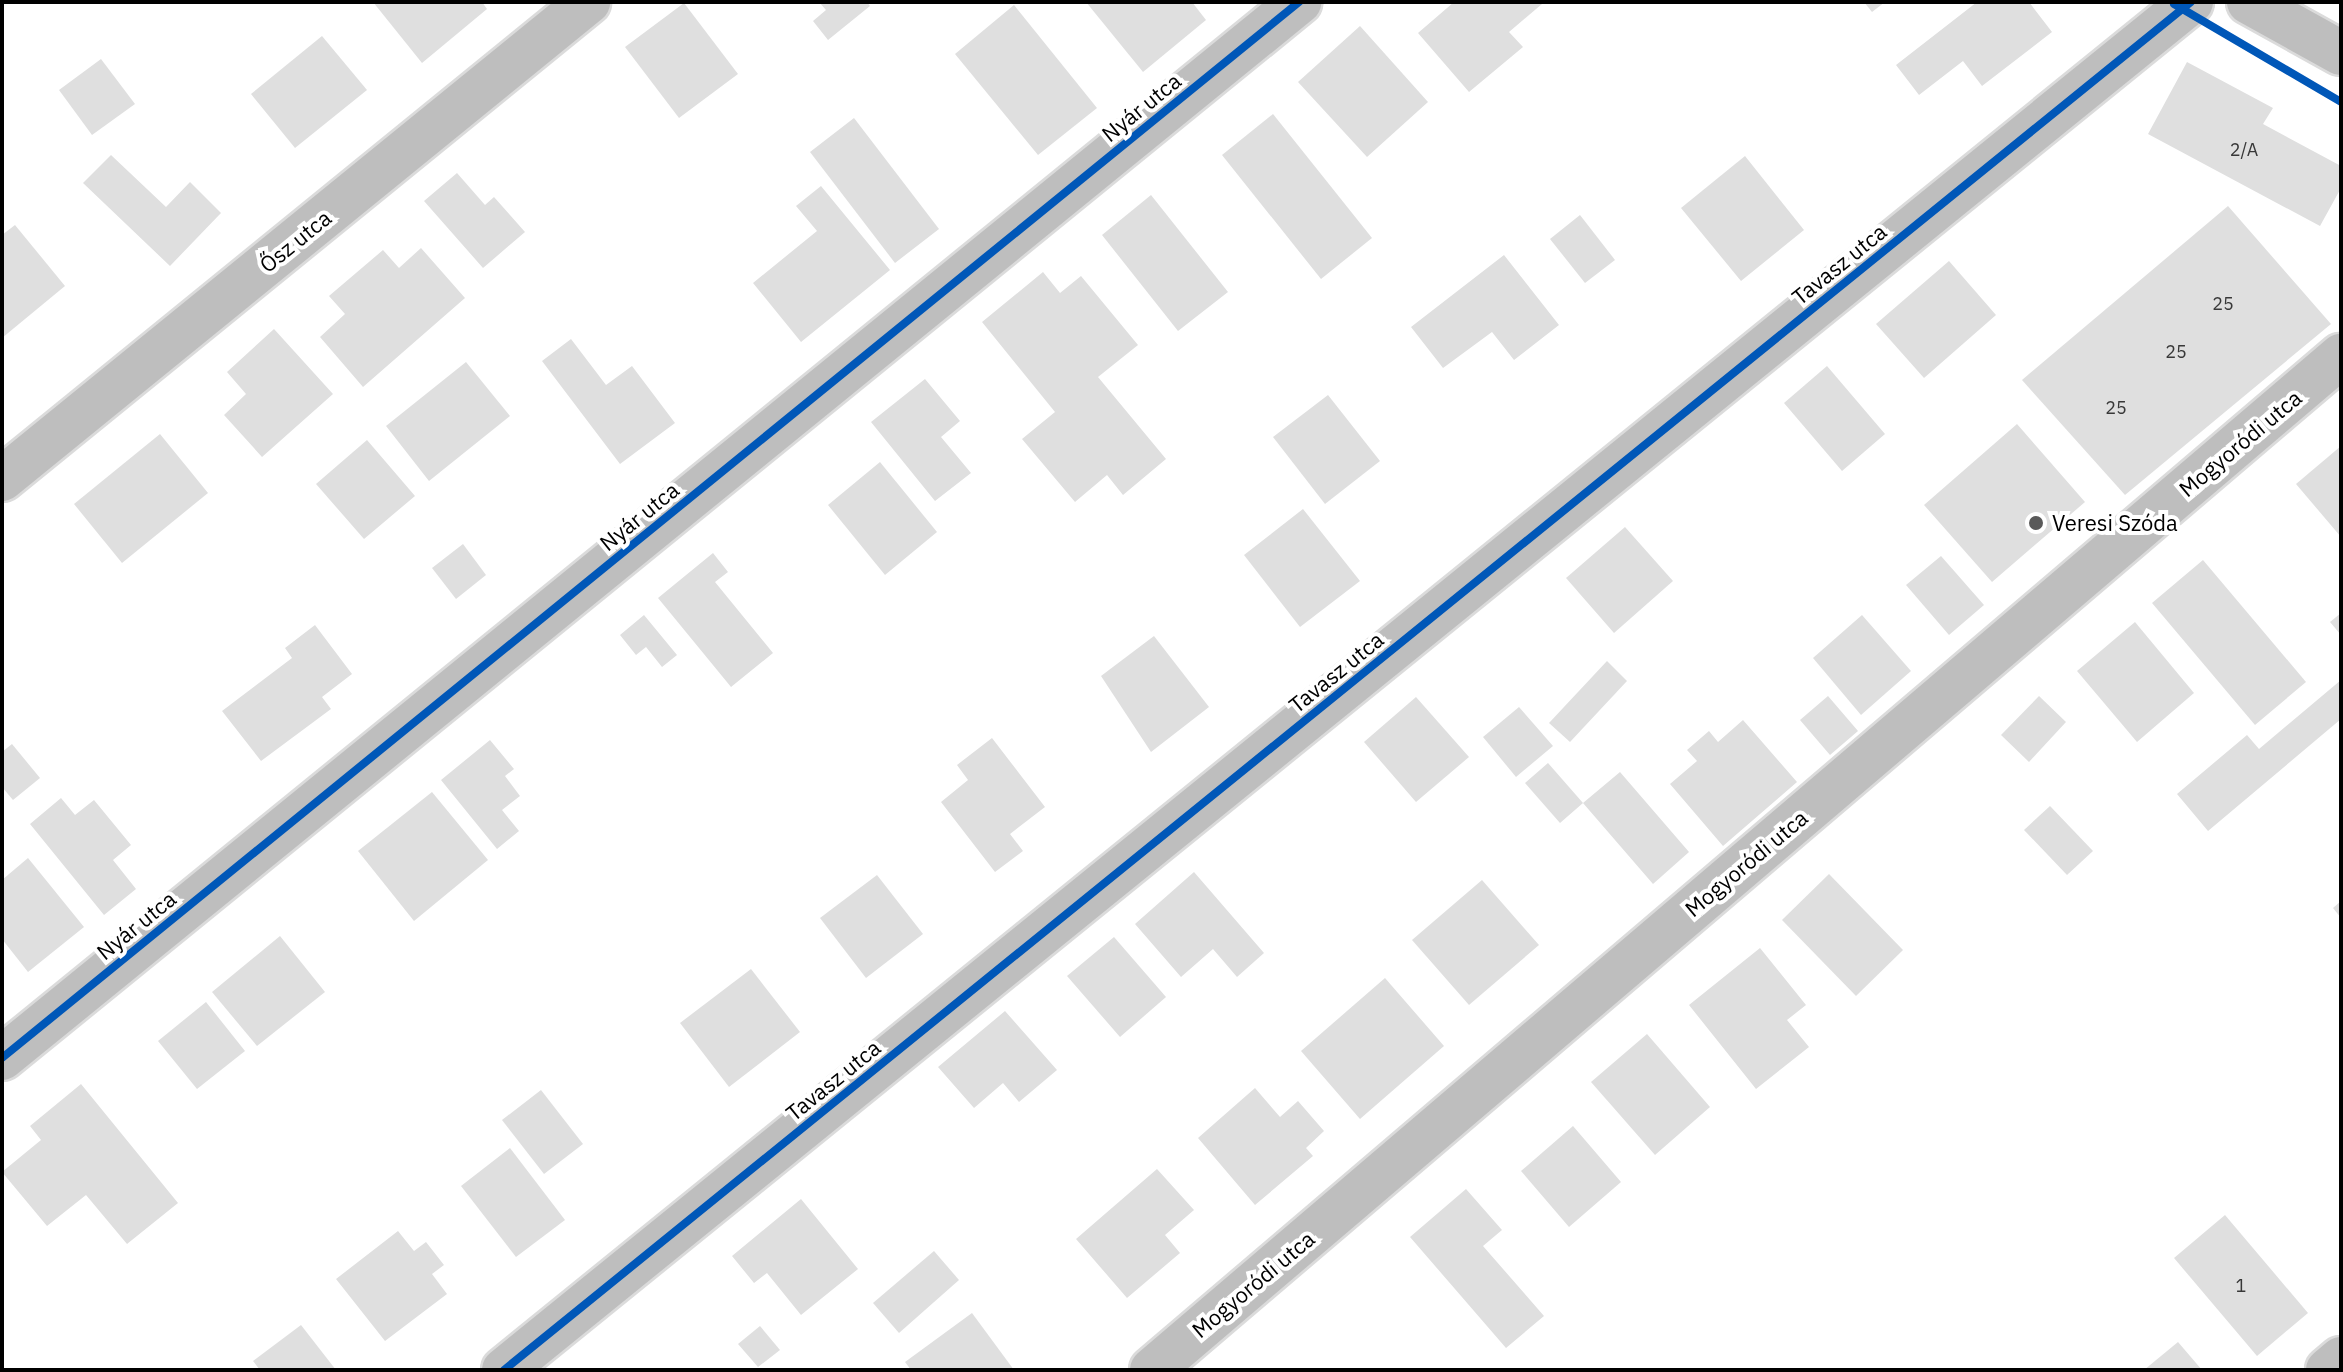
<!DOCTYPE html>
<html>
<head>
<meta charset="utf-8">
<style>
	body { margin:0 }
	#map { position:relative; width:2343px; height:1372px; overflow:hidden; background:#fff; font-family:"IBM Plex Sans",sans-serif }
	div>[style] { position:absolute }
	[style*='--x'] { left:calc(var(--x)*1px); top:calc(var(--y)*1px); width:calc(var(--w)*1px); rotate:calc(var(--a)*1deg) }
	.building>* { inset:0; background:#dfdfdf }
	.roads { filter:drop-shadow(2px 0 #dbdbdb) drop-shadow(-2px 0 #dbdbdb) drop-shadow(0 2px #dbdbdb) drop-shadow(0 -2px #dbdbdb) }
	.minor>* { height:44px; margin:-22px; padding:0 22px; transform-origin:22px; border-radius:22px; background:#bebebe }
	.major>* { height:44px; margin:-22px; padding:0 22px; transform-origin:22px; border-radius:22px; background:#bebebe }
	.cycleway>* { height:8px; margin:-4px; padding:0 4px; transform-origin:4px; border-radius:4px; background:#0057b8 }
	.dots>* { width:22px; height:22px; translate:-50% -50%; box-sizing:border-box; border:4px solid #fff; border-radius:50% }
	span { translate:-50% -50%; white-space:nowrap; text-align:center; line-height:1.15; -webkit-text-stroke:8px #fff; paint-order:stroke }
	.number-label { font-size:18px; color:#383838 }
	.number-label span { -webkit-text-stroke-width:0 }
	.street-label { font-size:22px; color:#000 }
	.poi-label { font-size:22px; color:#000 }
	.left { translate:0 -50%; text-align:left }
	.frame { position:absolute; inset:0; border:4px solid #000; pointer-events:none }
</style>
</head>
<body>
<div id="map">
	<div class="building">
		<div style="clip-path:polygon(373px 2px,482px 2px,487px 9px,422px 63px)"></div>
		<div style="clip-path:polygon(819px 2px,867px 2px,870px 6px,828px 40px,813px 21px,826px 10px)"></div>
		<div style="clip-path:polygon(1086px 2px,1192px 2px,1206px 20px,1143px 72px)"></div>
		<div style="clip-path:polygon(1454px 2px,1542px 4px,1509px 32px,1523px 47px,1469px 92px,1418px 33px)"></div>
		<div style="clip-path:polygon(1864px 2px,1885px 2px,1872px 12px)"></div>
		<div style="clip-path:polygon(1977px 2px,2029px 2px,2052px 32px,1982px 86px,1963px 61px,1919px 95px,1896px 65px)"></div>
		<div style="clip-path:polygon(684px 3px,738px 74px,679px 118px,625px 47px)"></div>
		<div style="clip-path:polygon(1014px 5px,1097px 108px,1038px 155px,955px 54px)"></div>
		<div style="clip-path:polygon(1360px 26px,1428px 102px,1367px 157px,1298px 82px)"></div>
		<div style="clip-path:polygon(322px 36px,367px 90px,295px 148px,251px 94px)"></div>
		<div style="clip-path:polygon(101px 59px,135px 104px,92px 135px,59px 90px)"></div>
		<div style="clip-path:polygon(2187px 62px,2273px 108px,2263px 124px,2341px 166px,2341px 188px,2320px 226px,2148px 134px)"></div>
		<div style="clip-path:polygon(1273px 114px,1372px 238px,1321px 279px,1222px 155px)"></div>
		<div style="clip-path:polygon(854px 118px,939px 229px,895px 263px,810px 152px)"></div>
		<div style="clip-path:polygon(111px 155px,166px 207px,190px 182px,221px 213px,170px 266px,83px 183px)"></div>
		<div style="clip-path:polygon(1745px 156px,1804px 230px,1741px 281px,1681px 208px)"></div>
		<div style="clip-path:polygon(457px 173px,485px 205px,494px 197px,525px 232px,483px 268px,424px 201px)"></div>
		<div style="clip-path:polygon(821px 186px,890px 270px,801px 342px,753px 283px,817px 231px,796px 206px)"></div>
		<div style="clip-path:polygon(1151px 195px,1228px 292px,1178px 331px,1102px 235px)"></div>
		<div style="clip-path:polygon(2228px 206px,2331px 324px,2125px 495px,2022px 380px)"></div>
		<div style="clip-path:polygon(1580px 215px,1615px 260px,1585px 283px,1550px 239px)"></div>
		<div style="clip-path:polygon(15px 225px,65px 286px,2px 338px,2px 235px)"></div>
		<div style="clip-path:polygon(421px 248px,465px 298px,363px 387px,320px 337px,345px 314px,329px 296px,383px 250px,399px 268px)"></div>
		<div style="clip-path:polygon(1504px 255px,1559px 325px,1514px 360px,1492px 332px,1443px 368px,1411px 327px)"></div>
		<div style="clip-path:polygon(1949px 261px,1996px 315px,1924px 378px,1876px 324px)"></div>
		<div style="clip-path:polygon(1043px 272px,1060px 293px,1081px 276px,1138px 345px,1098px 377px,1166px 459px,1123px 495px,1107px 475px,1075px 502px,1022px 439px,1055px 412px,982px 322px)"></div>
		<div style="clip-path:polygon(274px 329px,333px 394px,262px 457px,224px 415px,246px 394px,227px 372px)"></div>
		<div style="clip-path:polygon(571px 339px,606px 385px,632px 366px,675px 423px,620px 464px,542px 361px)"></div>
		<div style="clip-path:polygon(466px 362px,510px 416px,429px 481px,386px 426px)"></div>
		<div style="clip-path:polygon(1827px 366px,1885px 434px,1842px 471px,1784px 403px)"></div>
		<div style="clip-path:polygon(925px 379px,960px 421px,941px 437px,971px 473px,935px 501px,871px 422px)"></div>
		<div style="clip-path:polygon(1328px 395px,1380px 461px,1325px 504px,1273px 437px)"></div>
		<div style="clip-path:polygon(2017px 424px,2085px 502px,1992px 582px,1924px 505px)"></div>
		<div style="clip-path:polygon(160px 434px,208px 493px,122px 563px,74px 504px)"></div>
		<div style="clip-path:polygon(367px 440px,415px 496px,364px 539px,316px 484px)"></div>
		<div style="clip-path:polygon(2341px 446px,2341px 537px,2296px 484px)"></div>
		<div style="clip-path:polygon(880px 462px,937px 532px,885px 575px,828px 505px)"></div>
		<div style="clip-path:polygon(1303px 509px,1360px 581px,1300px 627px,1244px 555px)"></div>
		<div style="clip-path:polygon(1625px 527px,1673px 581px,1614px 633px,1566px 578px)"></div>
		<div style="clip-path:polygon(463px 544px,486px 575px,456px 599px,432px 568px)"></div>
		<div style="clip-path:polygon(713px 553px,728px 572px,715px 582px,773px 653px,731px 687px,658px 598px)"></div>
		<div style="clip-path:polygon(1941px 556px,1984px 605px,1949px 635px,1906px 585px)"></div>
		<div style="clip-path:polygon(2203px 560px,2306px 682px,2255px 725px,2152px 603px)"></div>
		<div style="clip-path:polygon(2341px 613px,2341px 635px,2330px 622px)"></div>
		<div style="clip-path:polygon(644px 615px,677px 655px,662px 667px,646px 647px,636px 655px,620px 635px)"></div>
		<div style="clip-path:polygon(1862px 615px,1911px 671px,1861px 715px,1813px 658px)"></div>
		<div style="clip-path:polygon(2135px 622px,2194px 693px,2137px 742px,2077px 671px)"></div>
		<div style="clip-path:polygon(315px 625px,352px 674px,322px 697px,331px 709px,261px 761px,222px 711px,292px 658px,285px 648px)"></div>
		<div style="clip-path:polygon(1154px 636px,1209px 707px,1151px 752px,1101px 676px)"></div>
		<div style="clip-path:polygon(1607px 661px,1627px 681px,1570px 742px,1549px 723px)"></div>
		<div style="clip-path:polygon(2341px 680px,2341px 719px,2208px 831px,2177px 794px,2247px 735px,2259px 749px)"></div>
		<div style="clip-path:polygon(1828px 696px,1858px 731px,1830px 755px,1800px 720px)"></div>
		<div style="clip-path:polygon(2039px 696px,2066px 722px,2029px 762px,2001px 735px)"></div>
		<div style="clip-path:polygon(1416px 697px,1469px 757px,1416px 802px,1364px 742px)"></div>
		<div style="clip-path:polygon(1519px 707px,1553px 746px,1516px 777px,1483px 737px)"></div>
		<div style="clip-path:polygon(1743px 720px,1797px 782px,1723px 846px,1670px 784px,1697px 761px,1687px 750px,1709px 731px,1718px 742px)"></div>
		<div style="clip-path:polygon(992px 738px,1045px 807px,1010px 834px,1023px 851px,995px 872px,941px 802px,968px 780px,957px 765px)"></div>
		<div style="clip-path:polygon(490px 740px,514px 769px,505px 776px,520px 796px,502px 810px,519px 831px,497px 849px,441px 780px)"></div>
		<div style="clip-path:polygon(12px 744px,40px 778px,13px 800px,2px 787px,2px 752px)"></div>
		<div style="clip-path:polygon(1548px 763px,1583px 803px,1620px 772px,1689px 852px,1653px 884px,1583px 803px,1560px 823px,1525px 783px)"></div>
		<div style="clip-path:polygon(432px 792px,488px 860px,414px 921px,358px 851px)"></div>
		<div style="clip-path:polygon(61px 798px,75px 815px,94px 800px,131px 845px,113px 860px,136px 889px,104px 915px,30px 824px)"></div>
		<div style="clip-path:polygon(2050px 806px,2093px 851px,2067px 875px,2024px 830px)"></div>
		<div style="clip-path:polygon(28px 858px,84px 927px,28px 972px,2px 939px,2px 880px)"></div>
		<div style="clip-path:polygon(1194px 872px,1264px 953px,1237px 977px,1213px 949px,1181px 977px,1135px 924px)"></div>
		<div style="clip-path:polygon(1829px 874px,1903px 950px,1856px 996px,1782px 920px)"></div>
		<div style="clip-path:polygon(877px 875px,923px 934px,866px 978px,820px 918px)"></div>
		<div style="clip-path:polygon(1482px 880px,1539px 945px,1469px 1005px,1412px 940px)"></div>
		<div style="clip-path:polygon(2341px 901px,2341px 918px,2333px 908px)"></div>
		<div style="clip-path:polygon(280px 936px,325px 992px,257px 1046px,212px 992px)"></div>
		<div style="clip-path:polygon(1114px 937px,1166px 997px,1120px 1037px,1067px 976px)"></div>
		<div style="clip-path:polygon(1760px 948px,1806px 1005px,1787px 1020px,1809px 1047px,1756px 1089px,1689px 1005px)"></div>
		<div style="clip-path:polygon(751px 969px,800px 1032px,729px 1087px,680px 1023px)"></div>
		<div style="clip-path:polygon(1385px 978px,1444px 1046px,1360px 1119px,1301px 1051px)"></div>
		<div style="clip-path:polygon(206px 1002px,245px 1051px,197px 1089px,158px 1041px)"></div>
		<div style="clip-path:polygon(1005px 1011px,1057px 1070px,1019px 1102px,1003px 1083px,974px 1108px,938px 1067px)"></div>
		<div style="clip-path:polygon(1647px 1034px,1710px 1107px,1655px 1155px,1591px 1082px)"></div>
		<div style="clip-path:polygon(81px 1084px,178px 1203px,127px 1244px,86px 1195px,47px 1226px,2px 1172px,41px 1140px,30px 1126px)"></div>
		<div style="clip-path:polygon(1255px 1088px,1280px 1117px,1298px 1101px,1324px 1131px,1306px 1148px,1313px 1156px,1255px 1205px,1198px 1138px)"></div>
		<div style="clip-path:polygon(541px 1090px,583px 1144px,544px 1174px,502px 1120px)"></div>
		<div style="clip-path:polygon(1573px 1126px,1621px 1182px,1569px 1227px,1521px 1171px)"></div>
		<div style="clip-path:polygon(510px 1148px,565px 1220px,516px 1257px,461px 1186px)"></div>
		<div style="clip-path:polygon(1157px 1169px,1194px 1210px,1165px 1235px,1180px 1253px,1127px 1298px,1076px 1239px)"></div>
		<div style="clip-path:polygon(1466px 1189px,1502px 1230px,1483px 1246px,1544px 1316px,1506px 1348px,1410px 1237px)"></div>
		<div style="clip-path:polygon(801px 1199px,858px 1269px,801px 1315px,767px 1273px,754px 1283px,732px 1256px)"></div>
		<div style="clip-path:polygon(2225px 1215px,2308px 1313px,2257px 1356px,2174px 1258px)"></div>
		<div style="clip-path:polygon(398px 1231px,414px 1251px,426px 1242px,444px 1265px,432px 1274px,447px 1294px,385px 1341px,336px 1279px)"></div>
		<div style="clip-path:polygon(934px 1251px,959px 1280px,899px 1333px,873px 1303px)"></div>
		<div style="clip-path:polygon(972px 1313px,1014px 1370px,911px 1370px,905px 1362px)"></div>
		<div style="clip-path:polygon(301px 1325px,336px 1370px,260px 1370px,253px 1361px)"></div>
		<div style="clip-path:polygon(760px 1326px,780px 1350px,758px 1367px,738px 1344px)"></div>
		<div style="clip-path:polygon(2178px 1342px,2202px 1370px,2144px 1370px)"></div>
	</div>
	<div class="roads">
		<div class="minor">
			<div style="--x:2;--y:479;--w:756;--a:-39.15"></div>
			<div style="--x:2;--y:1058;--w:1673;--a:-39.15"></div>
			<div style="--x:504;--y:1370;--w:2172;--a:-39.04"></div>
			<div style="--x:1152;--y:1370;--w:1563;--a:-40.46"></div>
			<div style="--x:2328;--y:1370;--w:17;--a:-40"></div>
		</div>
		<div class="major">
			<div style="--x:2249;--y:2;--w:105;--a:29"></div>
		</div>
	</div>
	<div class="cycleway">
		<div style="--x:2174;--y:4;--w:194;--a:30.4"></div>
		<div style="--x:2;--y:1058;--w:1673;--a:-39.15"></div>
		<div style="--x:504;--y:1370;--w:2172;--a:-39.04"></div>
	</div>
	<div class="dots">
		<div style="left:2036px;top:523px;background:#595959"></div>
	</div>
	<div class="number-label">
		<span style="left:2244px;top:150px">2/A</span>
		<span style="left:2223px;top:304px">25</span>
		<span style="left:2176px;top:352px">25</span>
		<span style="left:2116px;top:408px">25</span>
		<span style="left:2241px;top:1286px">1</span>
	</div>
	<div class="street-label">
		<span style="left:1141px;top:107px;rotate:-39deg">Nyár utca</span>
		<span style="left:295px;top:241px;rotate:-39deg">Ősz utca</span>
		<span style="left:1839px;top:264px;rotate:-39deg">Tavasz utca</span>
		<span style="left:2240px;top:443px;rotate:-40deg">Mogyoródi utca</span>
		<span style="left:639px;top:516px;rotate:-39deg">Nyár utca</span>
		<span style="left:1336px;top:672px;rotate:-39deg">Tavasz utca</span>
		<span style="left:1746px;top:863px;rotate:-40deg">Mogyoródi utca</span>
		<span style="left:136px;top:925px;rotate:-39deg">Nyár utca</span>
		<span style="left:833px;top:1080px;rotate:-39deg">Tavasz utca</span>
		<span style="left:1253px;top:1284px;rotate:-40deg">Mogyoródi utca</span>
	</div>
	<div class="poi-label">
		<span class="left" style="left:2052px;top:523px">Veresi Szóda</span>
	</div>
	<div class="frame"></div>
</div>
</body>
</html>
